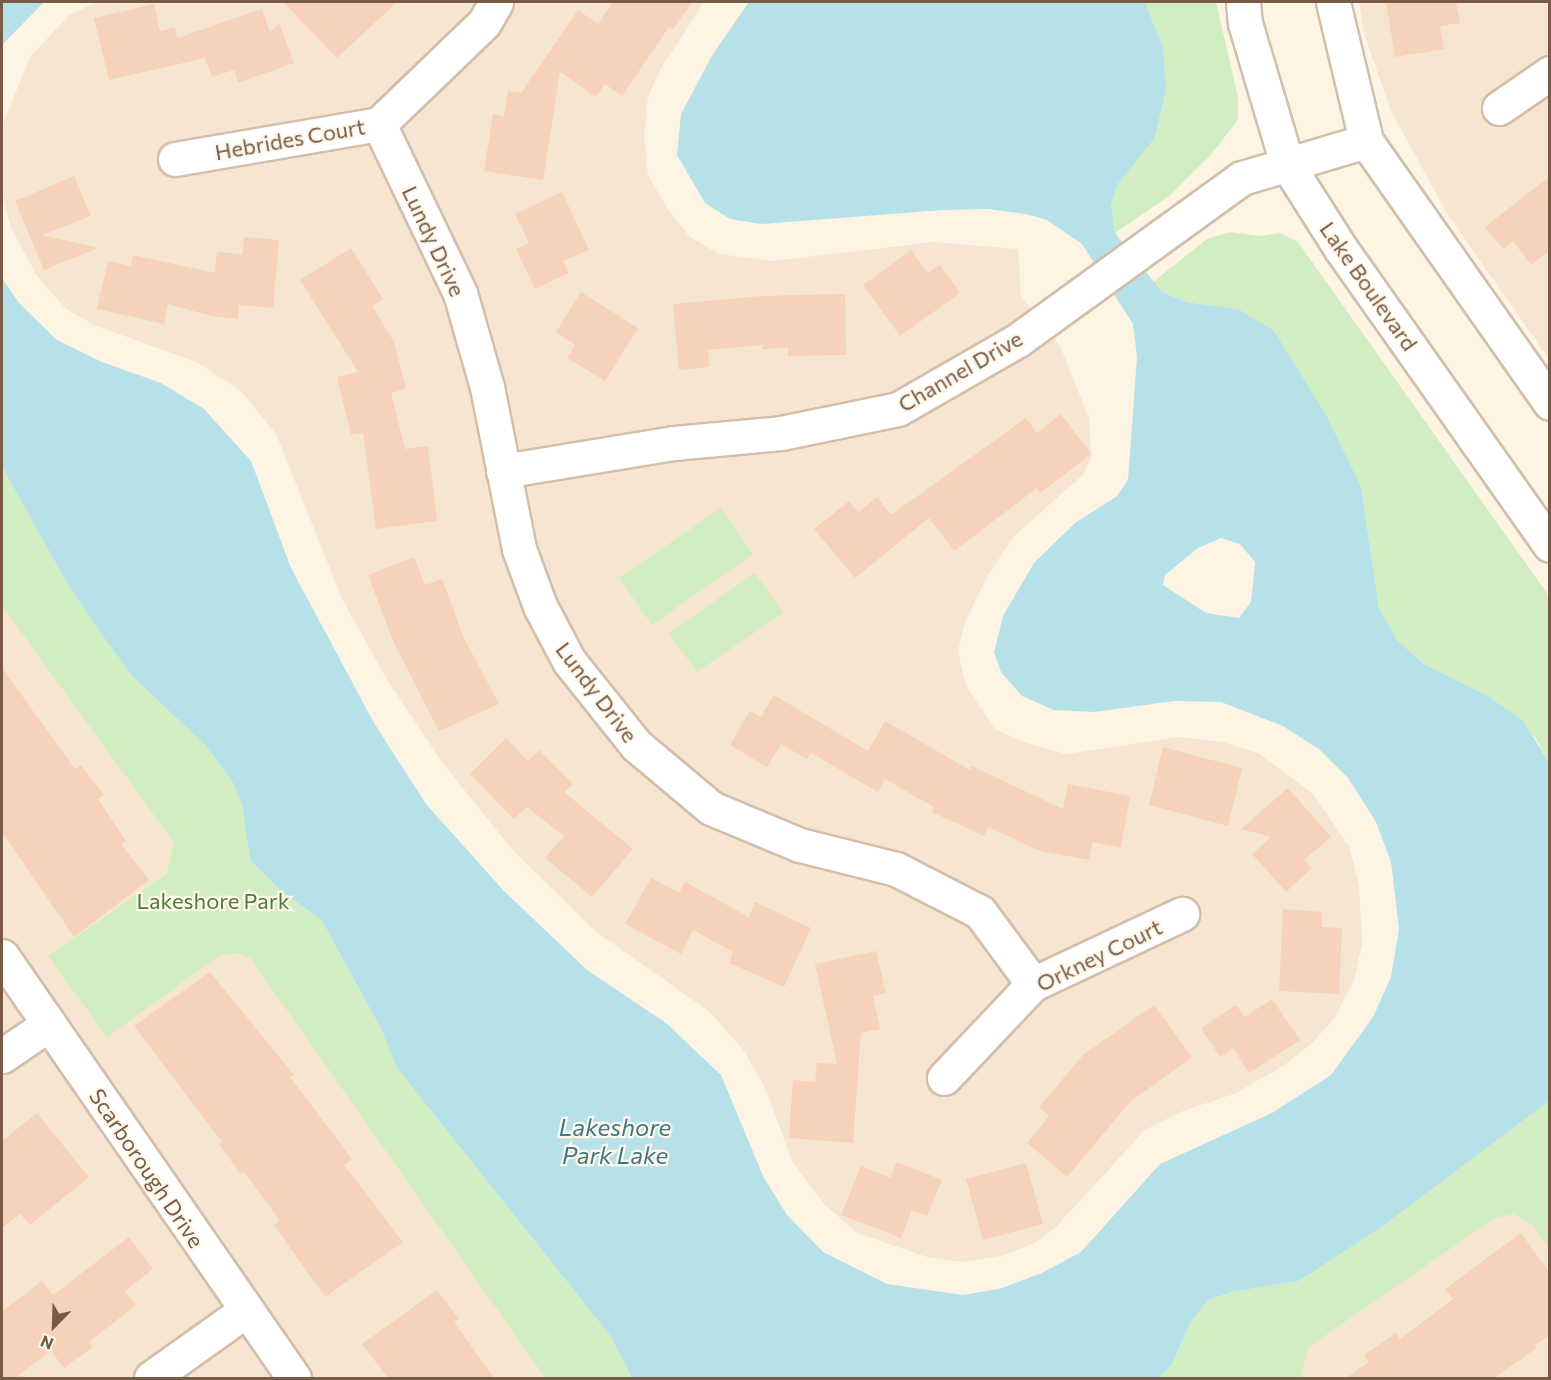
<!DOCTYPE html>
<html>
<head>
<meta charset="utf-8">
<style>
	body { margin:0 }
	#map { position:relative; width:1551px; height:1380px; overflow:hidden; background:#fef4e4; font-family:Commissioner,sans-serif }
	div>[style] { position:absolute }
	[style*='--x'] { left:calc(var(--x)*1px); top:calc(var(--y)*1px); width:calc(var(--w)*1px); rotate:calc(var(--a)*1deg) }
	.residential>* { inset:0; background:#f6e6d1 }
	.green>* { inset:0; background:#d2edc1 }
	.water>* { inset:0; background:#b6e1e9 }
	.building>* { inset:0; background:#f5d2b9 }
	.roads { filter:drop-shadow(2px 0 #d2beab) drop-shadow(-2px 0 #d2beab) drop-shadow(0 2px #d2beab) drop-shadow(0 -2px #d2beab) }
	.minor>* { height:33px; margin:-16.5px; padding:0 16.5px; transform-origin:16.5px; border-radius:16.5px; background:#fff }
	span { translate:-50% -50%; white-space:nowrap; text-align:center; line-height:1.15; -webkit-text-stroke:4.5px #fff8eb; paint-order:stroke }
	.street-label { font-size:22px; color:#785a47 }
	.park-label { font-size:22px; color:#4c793c }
	.water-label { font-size:24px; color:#3c7886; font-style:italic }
	.frame { position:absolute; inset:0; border:3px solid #785a47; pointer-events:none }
	.north { position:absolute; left:24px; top:1296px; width:60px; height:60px; -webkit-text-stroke:4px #fff8eb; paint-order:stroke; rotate:203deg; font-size:16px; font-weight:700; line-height:24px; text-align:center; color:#785a47 }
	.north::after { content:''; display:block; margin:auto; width:21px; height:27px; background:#785a47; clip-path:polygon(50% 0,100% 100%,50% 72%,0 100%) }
</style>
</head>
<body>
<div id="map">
	<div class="residential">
		<div style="clip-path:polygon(97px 2px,704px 2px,660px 70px,648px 97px,644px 136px,648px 175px,670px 213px,690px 237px,719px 254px,773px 261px,933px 242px,1018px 249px,1021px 296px,1060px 346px,1089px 418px,1091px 458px,1083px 475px,1014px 536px,987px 577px,965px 622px,958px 651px,966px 686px,994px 728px,1021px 741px,1066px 754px,1179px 737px,1223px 742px,1258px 753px,1313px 794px,1350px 848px,1359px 885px,1362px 944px,1354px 980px,1334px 1019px,1311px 1044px,1283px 1066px,1234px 1094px,1183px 1111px,1145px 1130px,1054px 1229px,1033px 1244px,1002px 1256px,962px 1262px,927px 1257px,857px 1233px,824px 1204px,793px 1163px,766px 1090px,745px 1052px,710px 1012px,595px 931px,511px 848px,442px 762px,386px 678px,342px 599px,276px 434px,240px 390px,196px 362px,94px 325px,66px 309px,37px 276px,10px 226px,2px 190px,2px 126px,30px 57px,69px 15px)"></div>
		<div style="clip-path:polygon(1359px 2px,1549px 2px,1549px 359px,1448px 215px,1391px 111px,1364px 34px)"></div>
		<div style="clip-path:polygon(2px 606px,174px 843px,166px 874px,49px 956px,107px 1036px,219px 956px,238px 953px,250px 958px,545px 1378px,2px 1378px)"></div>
		<div style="clip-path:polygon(1513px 1213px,1531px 1224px,1549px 1248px,1549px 1378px,1304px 1378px,1301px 1374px,1309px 1347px,1495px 1218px)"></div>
	</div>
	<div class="green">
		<div style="clip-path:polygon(1145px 2px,1216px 2px,1238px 97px,1238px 120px,1209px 157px,1169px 196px,1115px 233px,1111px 205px,1118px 184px,1155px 138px,1166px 90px,1163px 47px)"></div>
		<div style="clip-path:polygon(1230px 232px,1260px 236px,1280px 233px,1298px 242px,1549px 596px,1549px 762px,1535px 737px,1486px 695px,1424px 664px,1397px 640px,1379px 608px,1361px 487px,1238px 309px,1187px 302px,1162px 292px,1153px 282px,1207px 239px)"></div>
		<div style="clip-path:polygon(2px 467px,64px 578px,99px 631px,133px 677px,205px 745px,232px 781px,242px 804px,250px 860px,278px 888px,322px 921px,381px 1029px,397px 1068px,611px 1337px,632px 1378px,545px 1378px,250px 958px,238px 953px,219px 956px,107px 1037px,48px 956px,166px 874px,174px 843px,2px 606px)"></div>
		<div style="clip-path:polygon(721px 508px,753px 554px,652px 625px,619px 578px)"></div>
		<div style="clip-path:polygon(755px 573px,783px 613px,697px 672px,669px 633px)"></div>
		<div style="clip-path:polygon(1549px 1101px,1549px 1248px,1531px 1224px,1513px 1214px,1495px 1218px,1309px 1347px,1301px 1374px,1304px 1378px,1159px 1378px,1172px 1364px,1190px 1323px,1208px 1300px,1232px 1292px,1299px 1281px,1383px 1226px)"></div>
	</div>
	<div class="water">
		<div style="clip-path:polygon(2px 2px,44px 2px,2px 45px)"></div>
		<div style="clip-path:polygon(evenodd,749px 2px,1145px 2px,1163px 47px,1166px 90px,1155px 138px,1118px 184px,1111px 205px,1115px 233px,1162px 292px,1187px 302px,1238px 309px,1274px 331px,1326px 415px,1361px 487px,1379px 608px,1397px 640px,1424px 664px,1486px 695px,1523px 721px,1549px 762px,1549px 1101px,1383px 1226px,1299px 1281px,1232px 1292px,1208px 1300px,1190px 1323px,1172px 1364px,1159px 1378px,632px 1378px,611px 1337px,397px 1068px,381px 1029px,322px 921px,278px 888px,250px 860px,242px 804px,232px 781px,205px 745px,133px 677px,99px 631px,64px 578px,2px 467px,2px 278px,19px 303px,57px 340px,102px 362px,161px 383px,204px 409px,251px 461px,291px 568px,374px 723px,426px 804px,504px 891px,587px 970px,666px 1023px,721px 1075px,764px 1178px,787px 1215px,823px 1252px,887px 1284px,963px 1295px,999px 1289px,1042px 1273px,1081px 1252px,1160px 1164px,1272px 1113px,1331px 1075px,1373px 1017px,1391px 977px,1399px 929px,1391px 862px,1376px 822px,1348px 778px,1320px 750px,1283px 726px,1221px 702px,1174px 701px,1094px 712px,1054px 710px,1022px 696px,1001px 672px,994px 653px,1003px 616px,1034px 563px,1076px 522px,1116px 497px,1128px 480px,1137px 357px,1133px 324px,1082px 244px,1047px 220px,1026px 214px,988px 209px,943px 210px,761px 224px,730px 219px,705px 203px,677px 155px,681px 114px,713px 54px,749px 2px,1221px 538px,1240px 544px,1255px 562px,1251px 602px,1239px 618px,1206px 613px,1163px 585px,1165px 575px,1198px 548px,1221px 538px)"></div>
	</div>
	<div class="building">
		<div style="clip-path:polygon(283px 2px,397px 2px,337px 58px)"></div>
		<div style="clip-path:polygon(613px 2px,692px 2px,673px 29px,669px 27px,622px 96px,605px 84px,596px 97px,560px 72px,543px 180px,484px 171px,493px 114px,504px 116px,508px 91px,521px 93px,578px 10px,598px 24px)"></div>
		<div style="clip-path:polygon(1386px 2px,1456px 2px,1460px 23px,1440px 26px,1444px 49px,1395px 57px)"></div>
		<div style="clip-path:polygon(154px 4px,160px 31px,175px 27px,177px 38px,262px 9px,270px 32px,279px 23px,294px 63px,238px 83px,234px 70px,212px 77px,205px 58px,109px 80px,94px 18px)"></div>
		<div style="clip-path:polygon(74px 176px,91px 216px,42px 235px,99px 248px,44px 270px,15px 201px)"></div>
		<div style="clip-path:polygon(1550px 176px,1550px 250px,1531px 265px,1513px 241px,1503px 249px,1485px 227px)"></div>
		<div style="clip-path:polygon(562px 192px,589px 250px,563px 261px,569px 273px,535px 289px,516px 249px,529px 243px,515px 214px)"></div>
		<div style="clip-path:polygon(244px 237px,279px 240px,273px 308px,239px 305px,238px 319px,211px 316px,168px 304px,164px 324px,97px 309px,108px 261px,131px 266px,133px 255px,215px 273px,217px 252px,242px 254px)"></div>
		<div style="clip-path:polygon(351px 248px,383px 299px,372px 306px,394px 342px,406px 389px,391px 393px,405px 449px,428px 446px,437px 521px,376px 529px,363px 433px,351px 435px,337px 377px,358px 372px,300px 280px)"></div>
		<div style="clip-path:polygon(911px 250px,928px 273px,940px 265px,960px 293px,900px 336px,863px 285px)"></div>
		<div style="clip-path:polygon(581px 292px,638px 328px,605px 381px,567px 358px,575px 345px,556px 332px)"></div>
		<div style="clip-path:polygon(845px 294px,846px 355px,788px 356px,788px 348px,762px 349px,762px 345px,708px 350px,709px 367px,679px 370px,673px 304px,762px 296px)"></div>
		<div style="clip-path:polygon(1061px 414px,1091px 454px,1040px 493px,1037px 488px,954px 551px,929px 518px,855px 578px,814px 529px,849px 501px,859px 512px,877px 497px,891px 515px,1026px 418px,1037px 433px)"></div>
		<div style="clip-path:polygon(414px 557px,425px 585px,442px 579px,464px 638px,499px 704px,439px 731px,394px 643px,368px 575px)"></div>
		<div style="clip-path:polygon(2px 668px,75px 769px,81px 765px,104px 795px,98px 799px,126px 841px,121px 844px,149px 880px,74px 937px,2px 832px)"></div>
		<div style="clip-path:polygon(774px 695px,868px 751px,885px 721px,970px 770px,972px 766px,1063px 809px,1068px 784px,1130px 796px,1121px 848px,1093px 842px,1089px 860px,1040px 851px,988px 827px,984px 836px,932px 812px,934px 807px,885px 779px,878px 792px,811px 753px,807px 759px,781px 744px,767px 767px,730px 745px,750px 711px,761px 717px)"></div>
		<div style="clip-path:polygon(506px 738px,528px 761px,539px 750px,573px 784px,564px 792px,633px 849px,592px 897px,545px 858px,564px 836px,527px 807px,514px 819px,470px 774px)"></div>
		<div style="clip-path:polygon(1163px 747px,1242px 768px,1228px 826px,1149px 805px)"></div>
		<div style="clip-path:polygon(1288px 788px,1331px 837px,1304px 860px,1312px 868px,1286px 892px,1252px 854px,1271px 837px,1241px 829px)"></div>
		<div style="clip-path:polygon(651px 878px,679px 893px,685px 882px,749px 917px,755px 902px,811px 928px,784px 987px,729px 963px,733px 952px,693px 930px,681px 954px,625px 924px)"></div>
		<div style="clip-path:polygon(1283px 909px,1322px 912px,1322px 927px,1342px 928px,1339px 994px,1279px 991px)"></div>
		<div style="clip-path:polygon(876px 951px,886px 993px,873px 996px,880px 1029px,861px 1033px,853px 1143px,789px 1138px,793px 1080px,815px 1082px,817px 1063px,837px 1064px,815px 964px)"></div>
		<div style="clip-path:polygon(210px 972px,294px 1075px,290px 1077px,352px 1159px,344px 1165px,403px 1242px,325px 1297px,274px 1225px,280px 1221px,244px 1172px,241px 1175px,219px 1144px,222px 1142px,134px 1026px)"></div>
		<div style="clip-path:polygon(1272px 999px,1300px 1040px,1249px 1073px,1233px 1048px,1220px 1057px,1201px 1028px,1236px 1005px,1245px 1017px)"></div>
		<div style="clip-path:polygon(1154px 1005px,1192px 1057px,1130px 1102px,1067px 1177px,1027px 1143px,1049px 1116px,1039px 1107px,1083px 1055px)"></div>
		<div style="clip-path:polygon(37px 1113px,89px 1177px,30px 1225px,20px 1214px,2px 1228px,2px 1141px)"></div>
		<div style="clip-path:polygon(897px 1162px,942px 1180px,927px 1216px,912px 1210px,901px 1238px,841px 1215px,861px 1166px,890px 1178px)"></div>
		<div style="clip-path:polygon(1026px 1163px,1043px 1224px,983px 1240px,966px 1179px)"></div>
		<div style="clip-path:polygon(1521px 1233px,1550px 1273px,1550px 1335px,1535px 1345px,1537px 1348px,1494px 1378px,1346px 1378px,1369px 1362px,1364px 1355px,1396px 1333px,1400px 1339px,1453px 1299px,1445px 1289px)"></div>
		<div style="clip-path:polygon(129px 1237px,153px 1269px,125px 1291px,136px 1305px,89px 1342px,93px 1347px,64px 1368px,51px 1351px,15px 1378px,2px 1378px,2px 1311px,42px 1281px,53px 1295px)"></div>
		<div style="clip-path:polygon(437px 1290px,459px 1319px,454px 1322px,494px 1378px,388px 1378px,362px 1344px)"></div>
	</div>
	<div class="roads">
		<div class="minor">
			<div style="--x:1243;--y:2;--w:21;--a:85"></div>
			<div style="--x:1245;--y:23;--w:147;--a:73.4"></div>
			<div style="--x:1287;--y:164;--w:101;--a:57.6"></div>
			<div style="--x:1341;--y:249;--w:362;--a:54.8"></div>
			<div style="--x:1333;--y:2;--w:143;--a:76.6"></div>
			<div style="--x:1366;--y:141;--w:320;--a:54.9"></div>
			<div style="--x:1499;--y:108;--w:62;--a:-34.5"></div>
			<div style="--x:379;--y:124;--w:187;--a:64.4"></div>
			<div style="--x:460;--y:293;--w:98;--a:74"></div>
			<div style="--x:487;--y:387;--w:165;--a:78.8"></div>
			<div style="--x:519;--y:549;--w:61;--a:69.8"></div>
			<div style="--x:540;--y:606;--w:62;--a:62.2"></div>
			<div style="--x:569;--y:661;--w:107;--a:51.4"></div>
			<div style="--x:636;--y:745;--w:98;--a:40"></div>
			<div style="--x:711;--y:808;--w:96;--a:22.6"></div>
			<div style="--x:800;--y:845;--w:99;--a:14"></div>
			<div style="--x:896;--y:869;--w:94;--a:27.1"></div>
			<div style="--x:980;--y:912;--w:89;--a:53.6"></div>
			<div style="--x:175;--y:159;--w:207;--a:-9.7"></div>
			<div style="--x:379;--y:124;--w:146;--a:-43.9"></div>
			<div style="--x:484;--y:23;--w:24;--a:-60"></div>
			<div style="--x:503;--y:471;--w:173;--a:-9.3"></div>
			<div style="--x:674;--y:443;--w:107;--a:-5.3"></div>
			<div style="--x:781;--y:433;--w:119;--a:-11.6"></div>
			<div style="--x:898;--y:409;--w:138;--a:-29.9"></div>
			<div style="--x:1018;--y:340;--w:276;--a:-35.9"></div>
			<div style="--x:1242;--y:178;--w:129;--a:-16.6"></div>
			<div style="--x:2;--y:956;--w:513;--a:55.32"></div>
			<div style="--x:2;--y:1056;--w:57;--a:-34.2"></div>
			<div style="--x:944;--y:1078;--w:129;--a:-46.6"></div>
			<div style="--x:1033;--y:984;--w:165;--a:-25.2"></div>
			<div style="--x:151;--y:1378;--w:115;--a:-35.5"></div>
		</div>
	</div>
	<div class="street-label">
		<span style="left:290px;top:139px;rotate:-10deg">Hebrides Court</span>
		<span style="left:434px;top:241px;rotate:65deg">Lundy Drive</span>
		<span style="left:1369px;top:286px;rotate:55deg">Lake Boulevard</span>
		<span style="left:960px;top:371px;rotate:-30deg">Channel Drive</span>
		<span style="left:597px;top:692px;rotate:53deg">Lundy Drive</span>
		<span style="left:1099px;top:955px;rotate:-26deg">Orkney Court</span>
		<span style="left:147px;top:1168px;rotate:56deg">Scarborough Drive</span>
	</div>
	<div class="park-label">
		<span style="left:213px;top:901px">Lakeshore Park</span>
	</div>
	<div class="water-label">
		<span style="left:615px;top:1141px">Lakeshore<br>Park Lake</span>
	</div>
	<div class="frame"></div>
	<div class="north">N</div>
</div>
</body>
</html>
